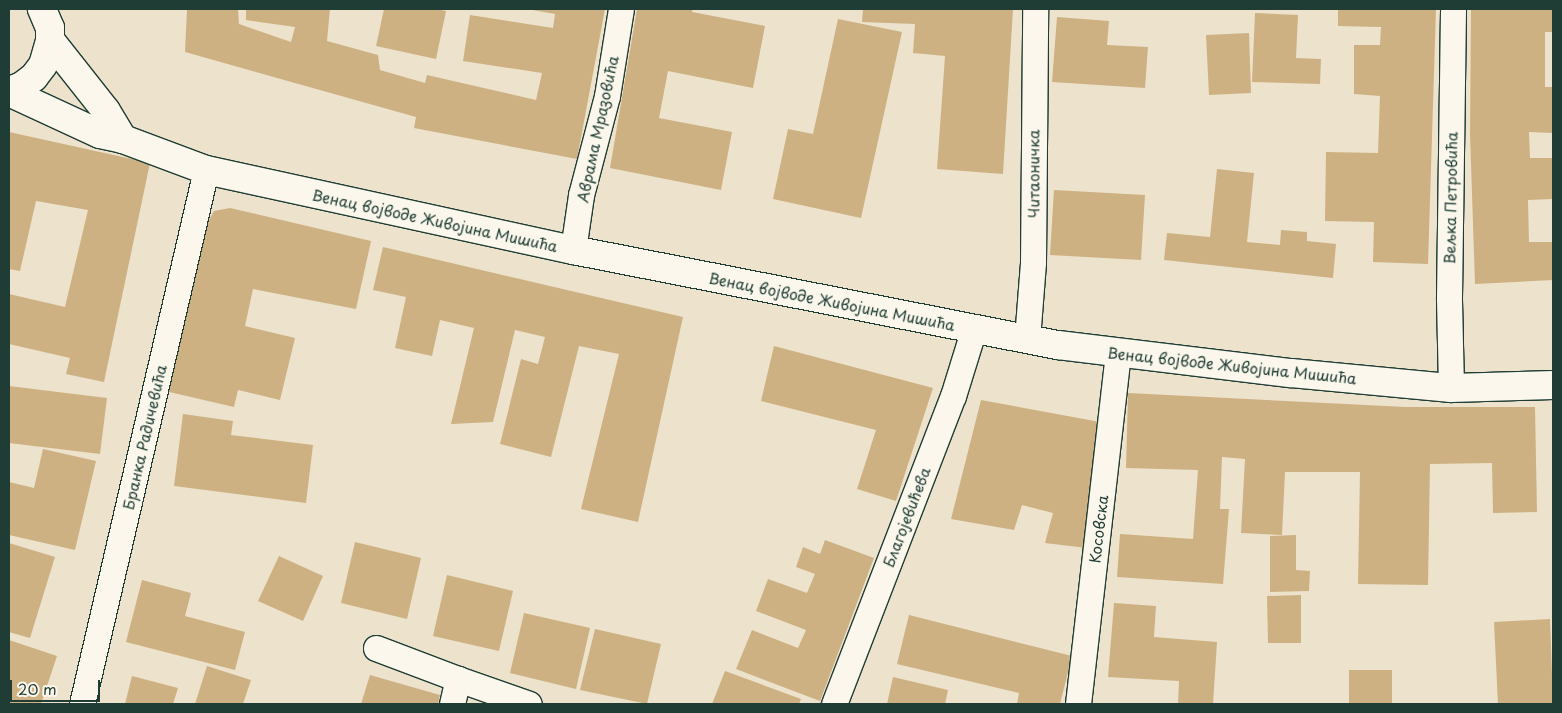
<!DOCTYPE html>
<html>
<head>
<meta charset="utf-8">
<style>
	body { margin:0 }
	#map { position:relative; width:1562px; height:713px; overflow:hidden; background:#ede2cc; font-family:"Playpen Sans",sans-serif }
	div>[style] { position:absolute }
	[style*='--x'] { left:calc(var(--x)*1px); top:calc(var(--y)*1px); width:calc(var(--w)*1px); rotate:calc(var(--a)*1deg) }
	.building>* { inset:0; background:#cdb182 }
	.roads { filter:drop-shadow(1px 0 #1f3d34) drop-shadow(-1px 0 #1f3d34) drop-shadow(0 1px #1f3d34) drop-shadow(0 -1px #1f3d34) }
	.street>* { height:25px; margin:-12.5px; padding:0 12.5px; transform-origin:12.5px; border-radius:12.5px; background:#fbf7ec }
	.secondary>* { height:28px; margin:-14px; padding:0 14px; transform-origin:14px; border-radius:14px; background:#fbf7ec }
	span { translate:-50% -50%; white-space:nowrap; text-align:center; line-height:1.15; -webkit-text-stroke:4px #fbf7ec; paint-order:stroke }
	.street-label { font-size:15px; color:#1f3d34 }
	.frame { position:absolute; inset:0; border:10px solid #1f3d34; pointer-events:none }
	.scale { position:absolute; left:10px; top:680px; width:90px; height:22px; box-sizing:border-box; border:2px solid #1f3d34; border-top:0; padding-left:6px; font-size:15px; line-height:18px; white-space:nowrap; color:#1f3d34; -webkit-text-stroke:4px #fbf7ec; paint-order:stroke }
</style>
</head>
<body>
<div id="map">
	<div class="building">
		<div style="clip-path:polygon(187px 9px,238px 9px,239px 24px,291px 42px,295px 27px,246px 20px,246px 9px,330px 9px,327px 41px,378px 55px,380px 70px,425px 83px,427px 75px,536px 100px,542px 73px,463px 61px,470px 15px,553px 28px,555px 14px,527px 9px,605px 9px,577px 159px,414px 128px,416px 117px,185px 52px)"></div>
		<div style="clip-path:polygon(384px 9px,436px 9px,446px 11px,436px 59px,376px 46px)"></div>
		<div style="clip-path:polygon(637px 9px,693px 9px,692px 12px,765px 26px,753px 88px,668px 71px,659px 118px,732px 132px,721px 190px,610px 168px)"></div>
		<div style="clip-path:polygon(863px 9px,1013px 9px,1003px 174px,937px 169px,945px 56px,913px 53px,915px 24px,862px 22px)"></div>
		<div style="clip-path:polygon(1338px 9px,1436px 9px,1428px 264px,1373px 262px,1374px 222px,1325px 221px,1326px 152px,1378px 153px,1380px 96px,1354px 94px,1354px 45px,1380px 45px,1381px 27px,1338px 26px)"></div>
		<div style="clip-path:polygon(1471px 9px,1553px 9px,1553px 32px,1545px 32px,1545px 87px,1553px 87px,1553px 133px,1529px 132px,1530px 158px,1553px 158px,1553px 199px,1528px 200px,1529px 242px,1553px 242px,1553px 280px,1475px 284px,1470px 134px)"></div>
		<div style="clip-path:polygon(1255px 13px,1298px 15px,1296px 58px,1321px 59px,1320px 84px,1252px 82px)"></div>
		<div style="clip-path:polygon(1057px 17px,1109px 21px,1107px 45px,1148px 47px,1145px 88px,1052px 82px)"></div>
		<div style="clip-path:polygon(838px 19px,902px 32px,861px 218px,773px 199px,788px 129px,813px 134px)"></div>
		<div style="clip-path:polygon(1249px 33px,1251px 93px,1209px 95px,1206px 35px)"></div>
		<div style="clip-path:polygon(9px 132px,150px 163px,104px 382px,66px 374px,70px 358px,9px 344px,9px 294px,65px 307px,88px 210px,36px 201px,20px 271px,9px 269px)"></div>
		<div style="clip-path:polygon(1217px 169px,1254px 173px,1247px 242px,1280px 245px,1281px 230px,1307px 232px,1307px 241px,1336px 244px,1333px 278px,1164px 260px,1167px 233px,1210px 237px)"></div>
		<div style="clip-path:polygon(1054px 190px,1145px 195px,1141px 260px,1050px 255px)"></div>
		<div style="clip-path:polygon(230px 208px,371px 241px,356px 309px,253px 289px,245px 326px,295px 338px,280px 400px,238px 390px,234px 407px,165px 391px,203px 231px,214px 211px)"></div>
		<div style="clip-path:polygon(383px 247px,683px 317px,638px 522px,581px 509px,619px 354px,579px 346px,551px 457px,500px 444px,521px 359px,538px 364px,545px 337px,515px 330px,493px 422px,451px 424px,474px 328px,440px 320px,432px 356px,395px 348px,406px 297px,373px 290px)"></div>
		<div style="clip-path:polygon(774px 346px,933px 388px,896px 501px,857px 489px,876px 430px,761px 401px)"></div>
		<div style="clip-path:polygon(9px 386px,107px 398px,100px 454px,9px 443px)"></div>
		<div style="clip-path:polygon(1128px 393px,1406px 407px,1535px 407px,1537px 512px,1493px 513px,1492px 463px,1430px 464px,1428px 585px,1358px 584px,1360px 472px,1285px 472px,1282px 535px,1241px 533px,1245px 459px,1222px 457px,1220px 509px,1229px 509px,1223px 584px,1117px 577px,1120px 534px,1193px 539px,1198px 470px,1126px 468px)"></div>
		<div style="clip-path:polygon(981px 400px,1100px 422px,1087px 548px,1045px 543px,1053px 513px,1022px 505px,1014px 530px,951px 519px)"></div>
		<div style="clip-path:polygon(183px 414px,233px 421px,231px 435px,313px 445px,306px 503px,174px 486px)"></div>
		<div style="clip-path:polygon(43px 449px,96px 461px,75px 550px,9px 535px,9px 482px,34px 488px)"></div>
		<div style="clip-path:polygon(1296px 535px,1296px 570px,1310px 571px,1309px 591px,1270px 592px,1270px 536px)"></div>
		<div style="clip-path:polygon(825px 540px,874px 558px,820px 701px,736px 669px,752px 630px,798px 648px,806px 630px,756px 611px,768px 579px,807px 593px,815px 574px,796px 567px,803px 547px,820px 554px)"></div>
		<div style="clip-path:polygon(355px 542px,421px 558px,407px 619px,341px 603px)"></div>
		<div style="clip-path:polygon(9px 543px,55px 557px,30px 638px,9px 632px)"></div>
		<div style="clip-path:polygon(279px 556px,323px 576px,303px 621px,258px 601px)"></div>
		<div style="clip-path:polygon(447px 575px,513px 591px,499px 651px,433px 636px)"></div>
		<div style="clip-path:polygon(142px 580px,191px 593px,185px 616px,245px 632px,235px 670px,126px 642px)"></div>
		<div style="clip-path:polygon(1301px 595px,1301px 643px,1268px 643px,1267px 596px)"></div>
		<div style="clip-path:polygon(1114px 603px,1156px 606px,1154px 637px,1217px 642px,1213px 704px,1178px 704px,1179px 681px,1108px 677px)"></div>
		<div style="clip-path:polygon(524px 613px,590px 628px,576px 689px,510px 673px)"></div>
		<div style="clip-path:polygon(909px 615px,1072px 656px,1060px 704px,1017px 704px,1019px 693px,897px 664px)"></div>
		<div style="clip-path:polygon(1550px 619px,1553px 704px,1498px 704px,1494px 622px)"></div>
		<div style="clip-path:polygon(595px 629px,661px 644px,647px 704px,580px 690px)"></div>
		<div style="clip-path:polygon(9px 640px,57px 656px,41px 704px,9px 704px)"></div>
		<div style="clip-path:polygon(207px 666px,251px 680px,243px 704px,195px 704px)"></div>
		<div style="clip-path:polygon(1349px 670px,1392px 670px,1392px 704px,1349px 704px)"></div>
		<div style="clip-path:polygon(725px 671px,801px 699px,799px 704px,712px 704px)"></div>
		<div style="clip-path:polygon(370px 675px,440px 695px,438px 704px,361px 704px)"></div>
		<div style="clip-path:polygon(132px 676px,178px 688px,173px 704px,125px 704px)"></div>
		<div style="clip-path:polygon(893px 677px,948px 690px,945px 704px,887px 704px)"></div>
	</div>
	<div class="roads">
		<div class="street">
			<div style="--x:573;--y:250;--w:56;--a:-81.7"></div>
			<div style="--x:581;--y:195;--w:102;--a:-75.3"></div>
			<div style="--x:607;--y:96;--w:88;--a:-80.9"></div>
			<div style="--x:1027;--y:339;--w:77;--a:-85.5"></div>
			<div style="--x:1033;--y:262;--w:253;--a:-89.5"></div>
			<div style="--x:1451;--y:388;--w:91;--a:-91.3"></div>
			<div style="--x:1449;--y:297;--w:288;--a:-89.2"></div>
			<div style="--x:376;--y:648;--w:88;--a:20.7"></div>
			<div style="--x:82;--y:704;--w:548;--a:-76.93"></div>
			<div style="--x:452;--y:704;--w:26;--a:-77"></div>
			<div style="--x:458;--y:679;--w:75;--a:19.4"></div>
			<div style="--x:834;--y:704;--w:330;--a:-68.9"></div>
			<div style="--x:953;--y:396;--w:71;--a:-72.8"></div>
			<div style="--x:1078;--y:704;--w:353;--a:-83.5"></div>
		</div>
		<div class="secondary">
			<div style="--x:50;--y:40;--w:90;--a:51.7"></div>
			<div style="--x:106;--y:111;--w:33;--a:59"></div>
			<div style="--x:9;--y:91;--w:14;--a:-21"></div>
			<div style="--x:22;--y:86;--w:15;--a:-37"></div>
			<div style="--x:34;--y:77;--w:15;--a:-53"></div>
			<div style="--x:43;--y:65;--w:26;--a:-74"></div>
			<div style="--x:50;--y:40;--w:12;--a:-90"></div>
			<div style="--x:50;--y:28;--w:21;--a:-113"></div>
			<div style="--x:9;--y:92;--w:100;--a:24.8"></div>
			<div style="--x:100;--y:134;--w:24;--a:12"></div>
			<div style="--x:123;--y:139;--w:89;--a:20.5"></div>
			<div style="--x:206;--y:170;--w:376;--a:12.3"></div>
			<div style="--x:573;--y:250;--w:494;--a:11.1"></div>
			<div style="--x:1058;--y:345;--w:235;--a:6.9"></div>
			<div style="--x:1291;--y:373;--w:161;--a:5.4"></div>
			<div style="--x:1451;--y:388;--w:102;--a:-1.7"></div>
		</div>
	</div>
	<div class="street-label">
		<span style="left:597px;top:129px;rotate:-78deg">Аврама Мразовића</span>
		<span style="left:1033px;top:174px;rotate:-90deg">Читаоничка</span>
		<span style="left:1450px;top:198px;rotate:-89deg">Вељка Петровића</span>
		<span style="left:435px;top:220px;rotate:12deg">Венац војводе Живојина Мишића</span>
		<span style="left:832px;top:301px;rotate:11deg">Венац војводе Живојина Мишића</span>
		<span style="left:1232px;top:365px;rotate:6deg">Венац војводе Живојина Мишића</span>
		<span style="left:144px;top:437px;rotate:-77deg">Бранка Радичевића</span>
		<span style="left:906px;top:517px;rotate:-69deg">Благојевићева</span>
		<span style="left:1098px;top:529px;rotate:-83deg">Косовска</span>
	</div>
	<div class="frame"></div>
	<div class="scale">20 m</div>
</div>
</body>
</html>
